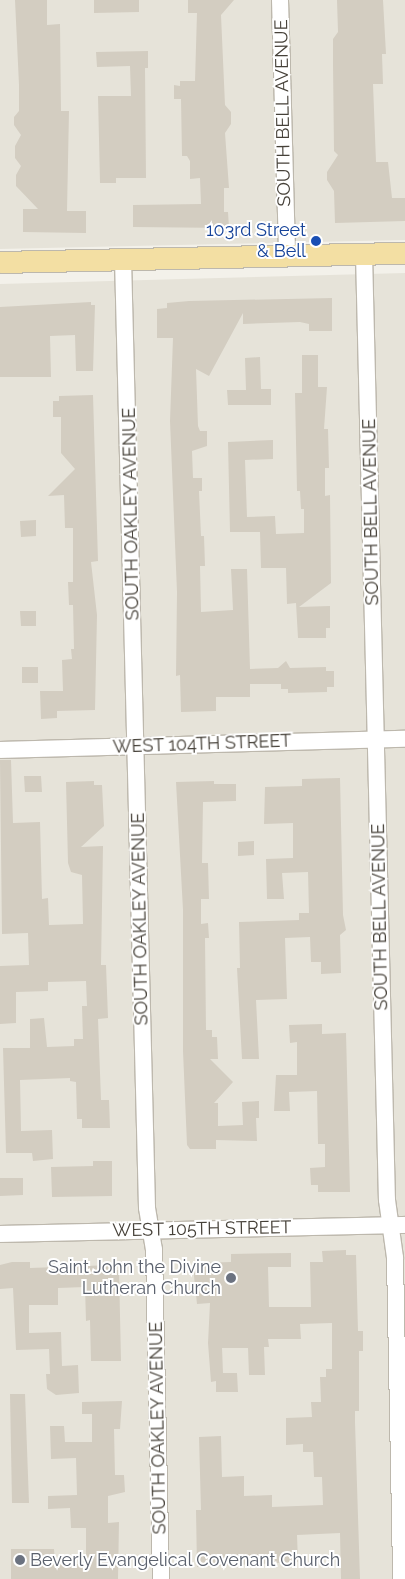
<!DOCTYPE html>
<html>
<head>
<meta charset="utf-8">
<style>
	body { margin:0 }
	#map { position:relative; width:405px; height:1579px; overflow:hidden; background:#f3f1ea; font-family:Raleway,sans-serif }
	div>[style] { position:absolute }
	[style*='--x'] { left:calc(var(--x)*1px); top:calc(var(--y)*1px); width:calc(var(--w)*1px); rotate:calc(var(--a)*1deg) }
	.residential>* { inset:0; background:#e6e3d9 }
	.building>* { inset:0; background:#d3cdc1 }
	.roads { filter:drop-shadow(1px 0 #bdb8ad) drop-shadow(-1px 0 #bdb8ad) drop-shadow(0 1px #bdb8ad) drop-shadow(0 -1px #bdb8ad) }
	.minor>* { height:16px; margin:-8px; padding:0 8px; transform-origin:8px; border-radius:8px; background:#fff }
	.major>* { height:21px; margin:-10.5px; padding:0 10.5px; transform-origin:10.5px; border-radius:10.5px; background:#f3dfa3 }
	.dots>* { width:14px; height:14px; translate:-50% -50%; box-sizing:border-box; border:2px solid #fff; border-radius:50% }
	span { translate:-50% -50%; white-space:nowrap; text-align:center; line-height:1.15; -webkit-text-stroke:4px #fff; paint-order:stroke }
	.street-label { font-size:18px; color:#464139 }
	.transit-label { font-size:18px; color:#164399 }
	.right { translate:-100% -50%; text-align:right }
	.worship-label { font-size:18px; color:#5b616d }
	.left { translate:0 -50%; text-align:left }
</style>
</head>
<body>
<div id="map">
	<div class="residential">
		<div style="clip-path:polygon(0 0,405px 0,405px 240px,0 249px)"></div>
		<div style="clip-path:polygon(405px 273px,405px 1579px,0 1579px,0 284px)"></div>
	</div>
	<div class="building">
		<div style="clip-path:polygon(15px 0,47px 0,47px 25px,60px 24px,61px 111px,69px 111px,67px 211px,86px 211px,86px 233px,23px 232px,23px 209px,38px 209px,16px 186px,16px 175px,21px 166px,15px 158px,15px 146px,21px 135px,14px 125px,14px 117px,19px 111px,19px 85px)"></div>
		<div style="clip-path:polygon(94px 0,139px 0,139px 12px,94px 13px)"></div>
		<div style="clip-path:polygon(188px 0,234px 0,221px 15px,225px 105px,231px 112px,231px 124px,225px 133px,229px 188px,224px 188px,224px 212px,228px 212px,229px 228px,133px 227px,133px 205px,201px 204px,200px 178px,190px 179px,190px 161px,187px 156px,182px 156px,181px 99px,174px 99px,174px 85px,180px 86px,180px 81px,195px 81px,197px 13px,188px 13px)"></div>
		<div style="clip-path:polygon(337px 0,383px 0,386px 54px,382px 54px,383px 84px,373px 84px,376px 162px,388px 162px,392px 198px,405px 198px,405px 221px,335px 223px,334px 191px,327px 180px,327px 172px,338px 155px,334px 151px,333px 64px,333px 39px,338px 32px)"></div>
		<div style="clip-path:polygon(148px 51px,148px 68px,145px 68px,146px 178px,116px 178px,116px 183px,100px 183px,98px 96px,131px 96px,130px 66px,97px 67px,96px 52px)"></div>
		<div style="clip-path:polygon(332px 298px,332px 331px,309px 331px,309px 324px,300px 322px,243px 324px,243px 313px,209px 376px,196px 369px,198px 426px,200px 431px,207px 431px,207px 446px,192px 451px,193px 478px,202px 478px,202px 491px,199px 491px,201px 536px,204px 536px,205px 566px,200px 566px,201px 612px,233px 610px,231px 569px,247px 569px,250px 669px,278px 668px,286px 661px,290px 668px,326px 667px,326px 671px,334px 671px,334px 687px,327px 687px,327px 692px,288px 693px,288px 689px,281px 689px,281px 684px,250px 684px,250px 697px,216px 697px,216px 711px,181px 712px,180px 675px,176px 676px,177px 592px,170px 421px,173px 338px,157px 338px,157px 309px,167px 308px,167px 303px,189px 301px)"></div>
		<div style="clip-path:polygon(91px 302px,91px 305px,95px 305px,93px 371px,76px 371px,75px 335px,50px 336px,51px 377px,0 377px,0 307px)"></div>
		<div style="clip-path:polygon(302px 355px,318px 355px,318px 387px,327px 387px,324px 429px,328px 429px,329px 468px,325px 468px,325px 496px,330px 495px,331px 583px,299px 607px,330px 606px,330px 628px,326px 628px,326px 638px,298px 638px,296px 603px,287px 604px,286px 568px,261px 568px,260px 532px,230px 532px,228px 442px,273px 440px,273px 459px,245px 460px,247px 517px,275px 516px,276px 534px,304px 533px,304px 509px,301px 509px,300px 491px,297px 491px,295px 393px,302px 393px)"></div>
		<div style="clip-path:polygon(260px 357px,261px 389px,271px 389px,271px 405px,228px 405px,227px 390px,246px 390px,245px 358px)"></div>
		<div style="clip-path:polygon(93px 395px,98px 561px,91px 562px,97px 615px,95px 710px,57px 711px,57px 718px,41px 719px,40px 691px,63px 691px,62px 660px,72px 659px,71px 649px,74px 649px,73px 605px,69px 605px,68px 582px,73px 582px,73px 528px,65px 528px,64px 495px,48px 496px,75px 469px,61px 453px,61px 417px,53px 417px,53px 401px,59px 401px,59px 396px)"></div>
		<div style="clip-path:polygon(36px 520px,36px 536px,21px 537px,20px 521px)"></div>
		<div style="clip-path:polygon(20px 611px,36px 611px,36px 626px,21px 626px)"></div>
		<div style="clip-path:polygon(22px 667px,38px 667px,38px 683px,22px 683px)"></div>
		<div style="clip-path:polygon(0 760px,11px 760px,13px 823px,40px 822px,42px 899px,48px 898px,49px 925px,83px 924px,82px 875px,71px 872px,68px 863px,66px 782px,94px 781px,94px 785px,102px 785px,104px 826px,81px 847px,103px 846px,101px 965px,106px 965px,108px 1018px,98px 1019px,101px 1100px,109px 1100px,110px 1128px,82px 1128px,82px 1119px,77px 1119px,76px 1082px,70px 1081px,70px 1078px,20px 1080px,21px 1131px,52px 1130px,53px 1159px,33px 1161px,32px 1153px,6px 1153px,3px 1048px,30px 1048px,30px 1019px,44px 1018px,47px 1047px,74px 1046px,74px 1039px,83px 1039px,82px 1006px,87px 1006px,86px 981px,48px 982px,48px 991px,16px 992px,16px 1023px,0 1024px,0 966px,29px 965px,28px 933px,2px 934px)"></div>
		<div style="clip-path:polygon(24px 776px,41px 776px,42px 792px,25px 792px)"></div>
		<div style="clip-path:polygon(340px 778px,343px 915px,346px 930px,340px 935px,341px 973px,321px 974px,321px 962px,311px 962px,310px 937px,285px 938px,287px 999px,256px 1000px,259px 1059px,242px 1059px,237px 968px,240px 968px,239px 922px,299px 920px,299px 913px,309px 913px,308px 872px,282px 873px,284px 899px,267px 899px,266px 859px,293px 858px,293px 823px,264px 824px,265px 787px,302px 786px,302px 779px)"></div>
		<div style="clip-path:polygon(214px 781px,214px 784px,236px 784px,236px 801px,203px 802px,202px 863px,208px 863px,209px 899px,201px 899px,201px 924px,208px 923px,209px 938px,205px 938px,206px 1030px,212px 1030px,212px 1037px,217px 1037px,218px 1059px,210px 1059px,233px 1082px,214px 1103px,218px 1103px,218px 1126px,243px 1125px,242px 1102px,259px 1101px,259px 1118px,256px 1118px,257px 1141px,216px 1140px,216px 1149px,190px 1149px,187px 1145px,183px 1051px,183px 910px,176px 782px)"></div>
		<div style="clip-path:polygon(254px 841px,254px 855px,238px 856px,238px 842px)"></div>
		<div style="clip-path:polygon(322px 1024px,322px 1034px,346px 1033px,350px 1192px,318px 1192px,318px 1185px,311px 1185px,310px 1168px,325px 1167px,325px 1144px,318px 1144px,317px 1091px,289px 1092px,290px 1111px,274px 1111px,276px 1075px,297px 1075px,297px 1042px,290px 1043px,289px 1025px)"></div>
		<div style="clip-path:polygon(93px 1161px,112px 1161px,112px 1196px,52px 1197px,51px 1167px,93px 1166px)"></div>
		<div style="clip-path:polygon(0 1178px,23px 1178px,23px 1195px,0 1196px)"></div>
		<div style="clip-path:polygon(346px 1250px,346px 1255px,356px 1255px,358px 1331px,363px 1331px,363px 1351px,359px 1351px,359px 1411px,355px 1411px,355px 1422px,360px 1579px,341px 1579px,340px 1533px,297px 1535px,298px 1562px,197px 1567px,196px 1510px,201px 1510px,199px 1437px,221px 1436px,222px 1477px,244px 1476px,244px 1496px,272px 1495px,272px 1507px,323px 1505px,322px 1477px,314px 1477px,313px 1452px,303px 1452px,303px 1444px,286px 1445px,286px 1418px,312px 1417px,311px 1402px,321px 1402px,320px 1377px,326px 1377px,326px 1369px,332px 1369px,332px 1323px,300px 1324px,301px 1339px,268px 1339px,269px 1347px,264px 1347px,265px 1375px,249px 1375px,248px 1348px,222px 1348px,223px 1373px,237px 1373px,238px 1392px,216px 1392px,216px 1381px,211px 1382px,208px 1343px,210px 1303px,197px 1304px,193px 1267px,198px 1263px,231px 1262px,231px 1254px,291px 1253px,291px 1267px,268px 1267px,269px 1307px,311px 1307px,310px 1262px,323px 1262px,322px 1251px)"></div>
		<div style="clip-path:polygon(12px 1262px,30px 1262px,30px 1268px,112px 1265px,113px 1270px,119px 1270px,121px 1361px,91px 1361px,90px 1320px,86px 1321px,85px 1287px,58px 1288px,58px 1305px,29px 1305px,29px 1333px,61px 1332px,62px 1366px,78px 1365px,79px 1393px,56px 1395px,47px 1389px,46px 1374px,50px 1374px,49px 1349px,16px 1350px,13px 1288px,0 1289px,0 1265px)"></div>
		<div style="clip-path:polygon(10px 1394px,25px 1394px,29px 1503px,12px 1503px)"></div>
		<div style="clip-path:polygon(122px 1401px,120px 1429px,114px 1429px,115px 1475px,124px 1475px,125px 1492px,108px 1496px,108px 1523px,119px 1522px,118px 1579px,11px 1579px,11px 1549px,54px 1549px,55px 1564px,86px 1564px,86px 1528px,71px 1528px,70px 1508px,48px 1509px,48px 1496px,77px 1495px,76px 1458px,51px 1459px,50px 1426px,64px 1426px,65px 1442px,92px 1442px,92px 1414px,82px 1414px,82px 1402px)"></div>
	</div>
	<div class="roads">
		<div class="minor">
			<div style="--x:280;--y:0;--w:255;--a:88.4"></div>
			<div style="--x:364;--y:254;--w:946;--a:88.61"></div>
			<div style="--x:387;--y:1200;--w:59;--a:82.1"></div>
			<div style="--x:395;--y:1258;--w:321;--a:88.9"></div>
			<div style="--x:123;--y:259;--w:949;--a:88.55"></div>
			<div style="--x:147;--y:1208;--w:43;--a:80.5"></div>
			<div style="--x:154;--y:1250;--w:329;--a:88.8"></div>
			<div style="--x:0;--y:750;--w:405;--a:-1.6"></div>
			<div style="--x:0;--y:1234;--w:405;--a:-1.3"></div>
		</div>
		<div class="major">
			<div style="--x:0;--y:262;--w:405;--a:-1.3"></div>
		</div>
	</div>
	<div class="dots">
		<div style="left:316px;top:241px;background:#1a4fb4"></div>
		<div style="left:231px;top:1278px;background:#6b7280"></div>
		<div style="left:20px;top:1560px;background:#6b7280"></div>
	</div>
	<div class="street-label">
		<span style="left:283px;top:113px;rotate:-91deg">SOUTH BELL AVENUE</span>
		<span style="left:371px;top:512px;rotate:-91deg">SOUTH BELL AVENUE</span>
		<span style="left:131px;top:514px;rotate:-91deg">SOUTH OAKLEY AVENUE</span>
		<span style="left:202px;top:744px;rotate:-2deg">WEST 104TH STREET</span>
		<span style="left:380px;top:917px;rotate:-91deg">SOUTH BELL AVENUE</span>
		<span style="left:140px;top:919px;rotate:-91deg">SOUTH OAKLEY AVENUE</span>
		<span style="left:202px;top:1229px;rotate:-1deg">WEST 105TH STREET</span>
		<span style="left:158px;top:1428px;rotate:-91deg">SOUTH OAKLEY AVENUE</span>
	</div>
	<div class="transit-label">
		<span class="right" style="left:306px;top:241px">103rd Street<br>&amp; Bell</span>
	</div>
	<div class="worship-label">
		<span class="right" style="left:221px;top:1278px">Saint John the Divine<br>Lutheran Church</span>
		<span class="left" style="left:30px;top:1560px">Beverly Evangelical Covenant Church</span>
	</div>
</div>
</body>
</html>
